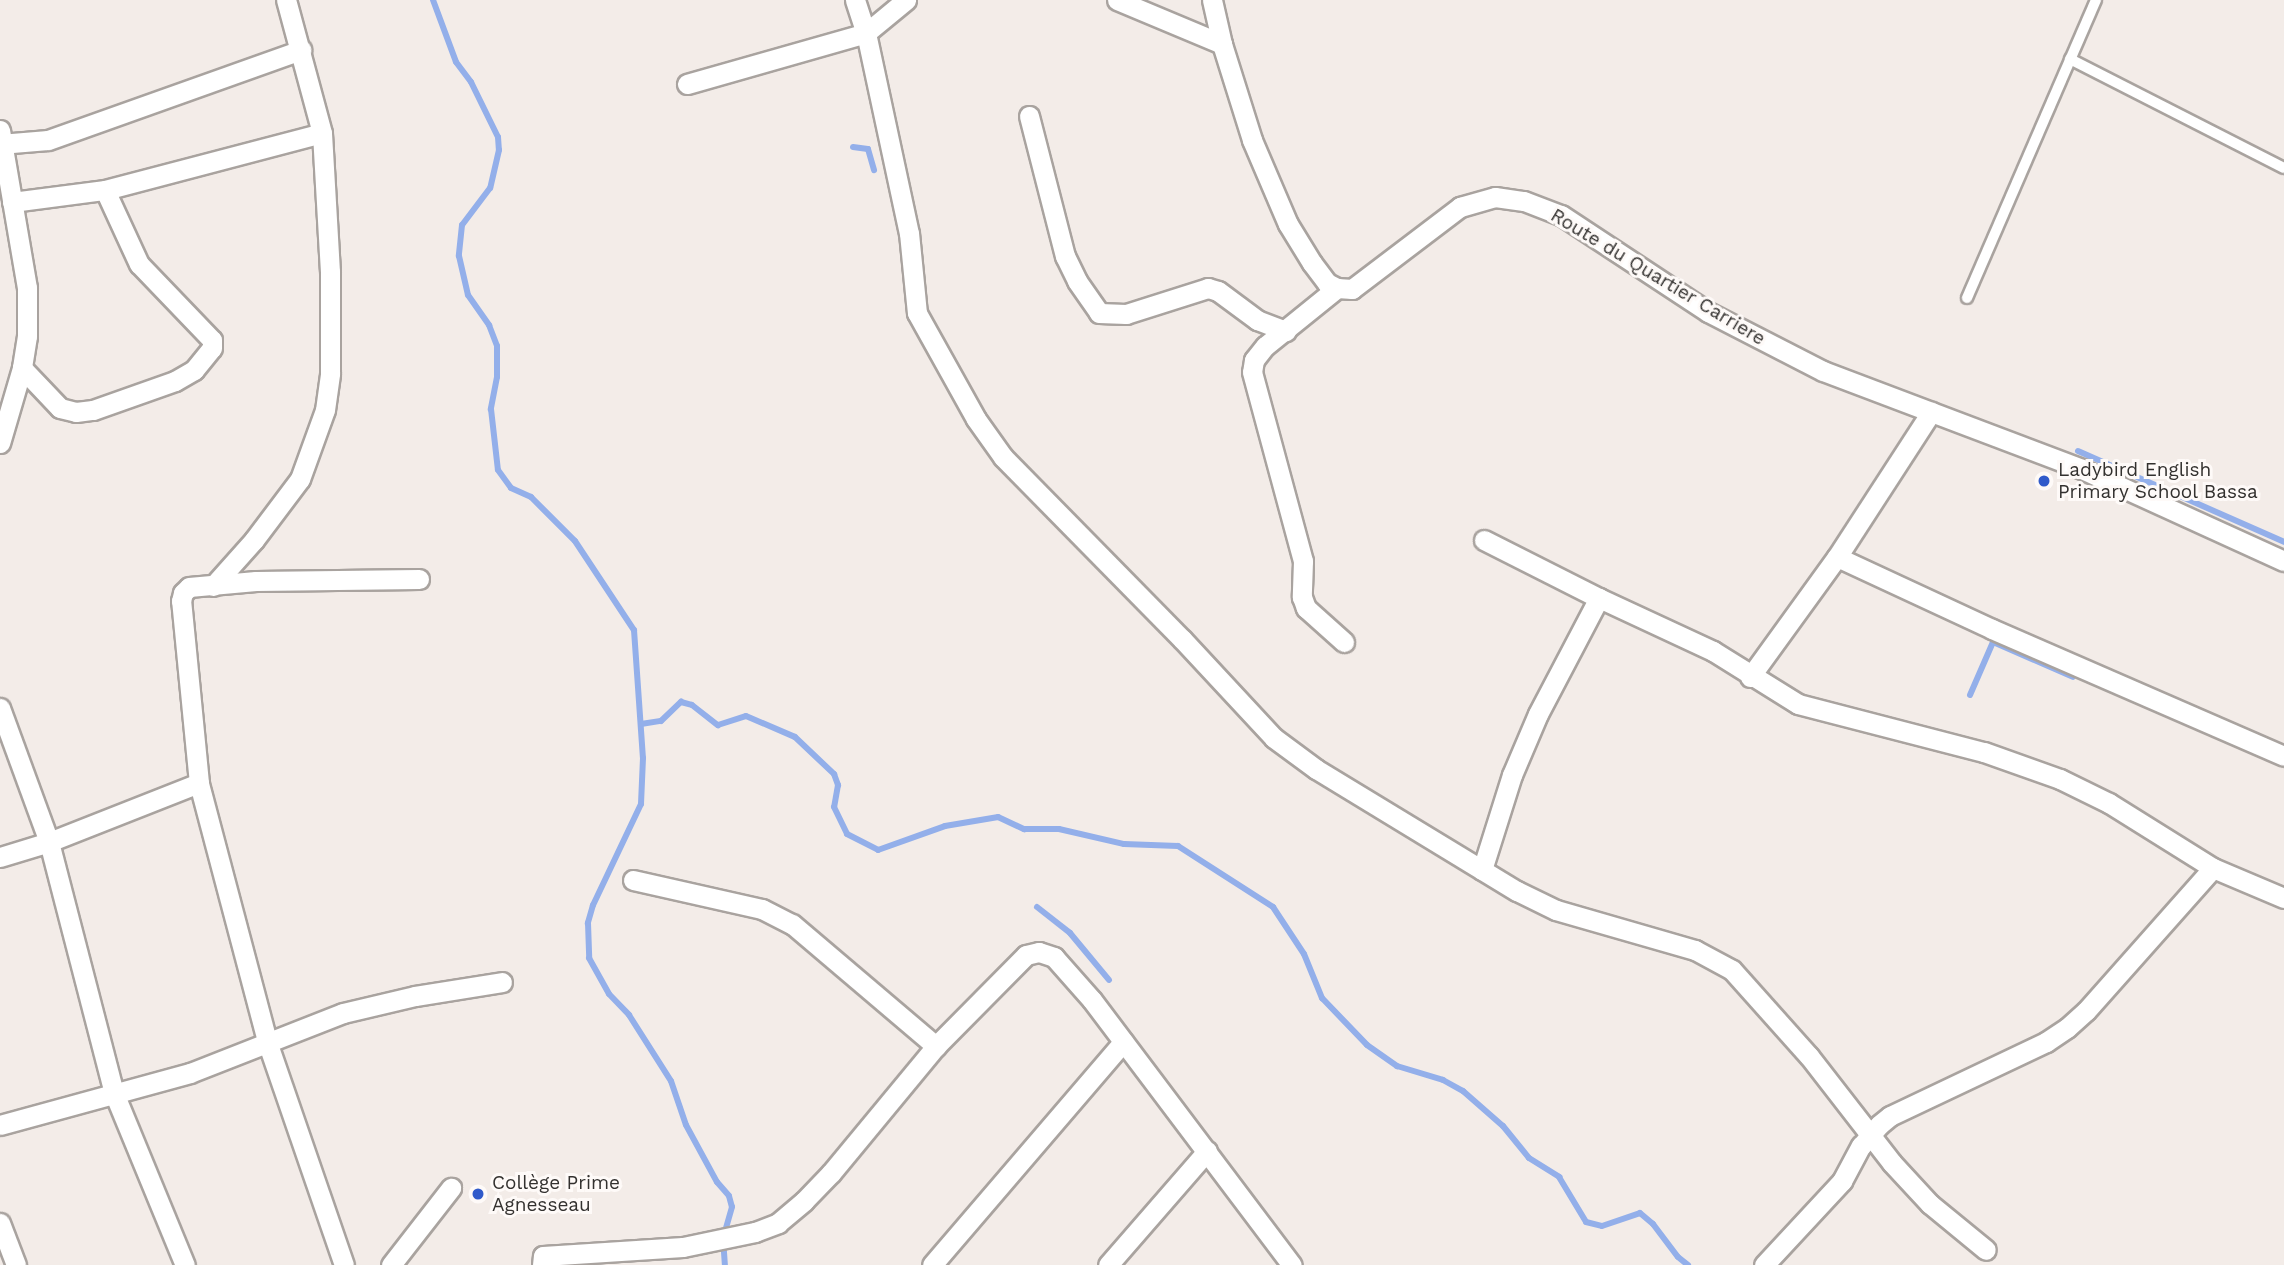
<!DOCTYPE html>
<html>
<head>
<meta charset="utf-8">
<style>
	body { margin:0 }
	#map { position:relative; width:2284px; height:1265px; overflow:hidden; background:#f3ece8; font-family:"Work Sans",sans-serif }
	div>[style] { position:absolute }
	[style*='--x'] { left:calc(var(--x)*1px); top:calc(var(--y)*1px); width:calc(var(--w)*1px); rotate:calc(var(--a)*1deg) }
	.stream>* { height:6px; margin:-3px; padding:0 3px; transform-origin:3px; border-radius:3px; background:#93afea }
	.roads { filter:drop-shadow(2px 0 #a9a39f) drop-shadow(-2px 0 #a9a39f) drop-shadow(0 2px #a9a39f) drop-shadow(0 -2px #a9a39f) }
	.lane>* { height:10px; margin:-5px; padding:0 5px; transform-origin:5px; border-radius:5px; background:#fff }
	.street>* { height:19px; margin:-9.5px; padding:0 9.5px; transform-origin:9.5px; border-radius:9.5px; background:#fff }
	.dots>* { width:19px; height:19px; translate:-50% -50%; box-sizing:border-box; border:4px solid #fefaf8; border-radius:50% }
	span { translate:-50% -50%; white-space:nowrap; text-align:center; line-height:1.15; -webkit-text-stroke:6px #fefaf8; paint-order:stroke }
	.street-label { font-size:19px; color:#33312f }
	.poi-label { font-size:19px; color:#33312f }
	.left { translate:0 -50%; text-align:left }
</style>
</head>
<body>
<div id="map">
	<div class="stream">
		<div style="--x:433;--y:0;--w:66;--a:69.6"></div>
		<div style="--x:456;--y:62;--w:25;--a:53"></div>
		<div style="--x:471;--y:82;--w:61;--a:63.9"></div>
		<div style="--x:498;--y:137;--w:13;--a:86"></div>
		<div style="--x:499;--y:150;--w:39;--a:103"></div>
		<div style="--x:490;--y:188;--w:46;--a:127.1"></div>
		<div style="--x:462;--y:225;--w:31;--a:96"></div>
		<div style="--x:459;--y:256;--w:40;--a:77"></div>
		<div style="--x:468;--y:295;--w:37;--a:55"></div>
		<div style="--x:489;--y:325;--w:22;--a:69"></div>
		<div style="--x:497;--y:346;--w:31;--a:90"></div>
		<div style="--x:497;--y:377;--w:33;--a:101"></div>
		<div style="--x:491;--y:409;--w:61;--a:83.5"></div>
		<div style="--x:498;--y:470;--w:22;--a:54"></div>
		<div style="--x:511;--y:488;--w:22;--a:24"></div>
		<div style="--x:531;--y:497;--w:62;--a:45"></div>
		<div style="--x:575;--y:541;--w:107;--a:56.5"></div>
		<div style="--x:634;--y:630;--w:128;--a:86"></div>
		<div style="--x:643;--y:758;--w:46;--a:92.5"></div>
		<div style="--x:641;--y:804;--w:112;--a:115.4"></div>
		<div style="--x:593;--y:905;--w:19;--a:106"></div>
		<div style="--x:588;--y:923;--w:35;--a:88"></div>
		<div style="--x:589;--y:958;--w:41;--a:60.9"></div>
		<div style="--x:609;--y:994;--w:29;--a:46"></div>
		<div style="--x:629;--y:1015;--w:78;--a:57.5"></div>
		<div style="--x:671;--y:1081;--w:46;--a:71.2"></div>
		<div style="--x:686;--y:1125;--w:65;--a:61.5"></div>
		<div style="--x:717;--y:1182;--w:18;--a:49"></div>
		<div style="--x:729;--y:1196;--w:11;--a:75"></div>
		<div style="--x:732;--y:1207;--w:32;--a:106"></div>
		<div style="--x:723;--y:1238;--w:27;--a:86"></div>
		<div style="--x:853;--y:147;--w:15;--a:8"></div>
		<div style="--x:868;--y:149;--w:22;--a:74"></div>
		<div style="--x:2078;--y:451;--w:225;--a:23.8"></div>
		<div style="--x:1970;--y:695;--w:58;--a:-66.5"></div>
		<div style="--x:1993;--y:642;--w:87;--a:23.6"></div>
		<div style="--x:641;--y:724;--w:20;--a:-9"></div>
		<div style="--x:661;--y:721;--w:28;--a:-44"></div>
		<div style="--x:681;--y:702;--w:11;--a:15"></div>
		<div style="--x:692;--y:705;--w:33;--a:38"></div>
		<div style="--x:718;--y:725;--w:29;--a:-18"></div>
		<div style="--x:746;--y:716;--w:53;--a:23.2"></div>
		<div style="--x:795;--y:737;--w:54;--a:43.5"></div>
		<div style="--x:834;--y:774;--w:12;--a:70"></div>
		<div style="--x:838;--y:785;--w:22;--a:100"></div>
		<div style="--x:834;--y:807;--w:30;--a:64"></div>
		<div style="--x:847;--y:834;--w:35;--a:27"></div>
		<div style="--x:878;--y:850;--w:71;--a:-19.7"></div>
		<div style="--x:945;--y:826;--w:54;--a:-9.6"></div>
		<div style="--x:998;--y:817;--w:29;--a:25"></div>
		<div style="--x:1024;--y:829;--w:35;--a:0"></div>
		<div style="--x:1059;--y:829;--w:67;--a:13"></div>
		<div style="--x:1124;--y:844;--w:54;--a:2.1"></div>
		<div style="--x:1178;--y:846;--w:113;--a:32.7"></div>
		<div style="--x:1273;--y:907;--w:56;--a:56.6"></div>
		<div style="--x:1304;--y:954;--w:48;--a:67.8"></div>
		<div style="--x:1322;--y:998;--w:65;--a:46.2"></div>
		<div style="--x:1367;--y:1045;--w:37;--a:35"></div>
		<div style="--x:1397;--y:1066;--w:48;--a:16.9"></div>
		<div style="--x:1443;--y:1080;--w:23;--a:29"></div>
		<div style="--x:1463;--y:1091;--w:53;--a:41.2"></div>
		<div style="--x:1503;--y:1126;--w:41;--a:50.9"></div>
		<div style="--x:1529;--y:1158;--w:36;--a:32"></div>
		<div style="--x:1559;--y:1177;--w:52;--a:59"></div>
		<div style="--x:1586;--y:1222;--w:16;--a:14"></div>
		<div style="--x:1602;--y:1226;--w:40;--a:-18.9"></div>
		<div style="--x:1640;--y:1213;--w:17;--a:40"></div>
		<div style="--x:1653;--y:1224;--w:41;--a:52.9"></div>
		<div style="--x:1678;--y:1257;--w:13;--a:39"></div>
		<div style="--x:1037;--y:907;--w:42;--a:38.2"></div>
		<div style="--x:1070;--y:933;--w:61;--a:50.3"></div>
	</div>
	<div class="roads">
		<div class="lane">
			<div style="--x:2070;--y:59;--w:240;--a:27"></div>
			<div style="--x:1967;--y:298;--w:325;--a:-66.6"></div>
		</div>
		<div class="street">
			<div style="--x:855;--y:0;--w:35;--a:72"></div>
			<div style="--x:866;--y:33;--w:205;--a:77.9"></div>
			<div style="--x:909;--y:233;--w:80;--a:84.3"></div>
			<div style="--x:917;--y:313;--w:121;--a:60.9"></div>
			<div style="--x:976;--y:419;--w:47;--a:54.6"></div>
			<div style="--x:1003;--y:457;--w:255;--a:45.5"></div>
			<div style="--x:1182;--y:639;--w:135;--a:47.1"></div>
			<div style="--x:1274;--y:738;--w:52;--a:36.4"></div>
			<div style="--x:1316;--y:769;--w:235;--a:31.3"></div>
			<div style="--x:1517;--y:891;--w:43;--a:26"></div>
			<div style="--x:1556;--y:910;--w:145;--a:16.1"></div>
			<div style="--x:1695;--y:950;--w:42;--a:28.4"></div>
			<div style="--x:1732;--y:970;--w:115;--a:48.2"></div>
			<div style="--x:1809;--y:1056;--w:135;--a:52.2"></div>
			<div style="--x:1892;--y:1163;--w:56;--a:47.2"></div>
			<div style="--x:1930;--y:1204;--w:72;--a:39.4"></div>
			<div style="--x:1117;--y:0;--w:114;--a:22.7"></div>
			<div style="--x:1212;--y:0;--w:45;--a:77.2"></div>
			<div style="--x:1222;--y:44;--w:101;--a:72.6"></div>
			<div style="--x:1252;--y:140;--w:91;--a:66.8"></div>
			<div style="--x:1288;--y:224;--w:46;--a:58.4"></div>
			<div style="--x:1312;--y:263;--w:25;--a:53"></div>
			<div style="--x:1327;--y:283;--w:11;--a:27"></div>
			<div style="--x:1337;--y:288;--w:15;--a:4"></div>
			<div style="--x:1352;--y:289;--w:136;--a:-37.2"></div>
			<div style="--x:1460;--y:207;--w:36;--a:-16"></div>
			<div style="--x:1495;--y:197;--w:29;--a:8"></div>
			<div style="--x:1524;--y:201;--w:40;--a:21"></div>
			<div style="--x:1561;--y:215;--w:176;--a:33.4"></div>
			<div style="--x:1708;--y:312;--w:129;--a:27.2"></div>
			<div style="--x:1823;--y:371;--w:277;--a:20.7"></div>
			<div style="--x:2082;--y:469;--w:222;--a:24.5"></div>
			<div style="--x:687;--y:84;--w:186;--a:-15.9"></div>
			<div style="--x:866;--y:33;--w:52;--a:-39.5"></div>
			<div style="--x:1029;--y:116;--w:145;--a:75.6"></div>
			<div style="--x:1065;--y:256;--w:28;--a:64"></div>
			<div style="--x:1077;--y:281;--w:39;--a:55"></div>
			<div style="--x:1099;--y:313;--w:27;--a:2"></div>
			<div style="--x:1126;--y:314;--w:86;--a:-17.6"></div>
			<div style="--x:1208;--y:288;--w:10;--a:17"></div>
			<div style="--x:1218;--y:291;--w:49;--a:36.6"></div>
			<div style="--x:1257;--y:320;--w:31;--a:21"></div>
			<div style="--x:0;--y:130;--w:160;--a:80.3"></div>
			<div style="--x:27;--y:288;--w:48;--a:90"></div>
			<div style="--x:27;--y:336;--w:32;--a:99"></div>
			<div style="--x:22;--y:368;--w:78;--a:106.3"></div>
			<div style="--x:0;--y:144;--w:48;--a:-4.8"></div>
			<div style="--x:48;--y:140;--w:269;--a:-19.6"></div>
			<div style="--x:12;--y:202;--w:94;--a:-7.4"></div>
			<div style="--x:105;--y:190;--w:224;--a:-14.7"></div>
			<div style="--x:1337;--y:288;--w:92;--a:141.1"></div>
			<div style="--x:1265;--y:346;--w:18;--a:128"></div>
			<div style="--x:1254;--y:360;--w:12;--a:99"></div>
			<div style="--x:1252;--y:372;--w:196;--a:74.9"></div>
			<div style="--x:1303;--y:561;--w:36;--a:92"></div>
			<div style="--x:1302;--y:597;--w:12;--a:70"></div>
			<div style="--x:1306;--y:608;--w:51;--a:41.8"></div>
			<div style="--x:22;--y:368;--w:55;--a:46.5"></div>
			<div style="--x:60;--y:408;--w:16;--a:14"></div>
			<div style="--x:76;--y:412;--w:17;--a:-7"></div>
			<div style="--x:93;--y:410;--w:87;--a:-19.5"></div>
			<div style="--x:175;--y:381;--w:22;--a:-30"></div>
			<div style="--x:194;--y:370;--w:28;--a:-51"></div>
			<div style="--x:212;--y:348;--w:8;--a:-90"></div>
			<div style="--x:212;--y:340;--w:105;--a:-133.8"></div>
			<div style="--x:139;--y:264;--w:81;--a:-114.7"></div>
			<div style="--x:1484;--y:540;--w:129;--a:26.8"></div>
			<div style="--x:1599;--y:598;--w:126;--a:24.9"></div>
			<div style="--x:1713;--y:651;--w:100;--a:31.9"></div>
			<div style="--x:1798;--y:704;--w:192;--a:14.5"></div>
			<div style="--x:1984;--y:752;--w:81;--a:19.6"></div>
			<div style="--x:2060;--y:779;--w:55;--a:26.1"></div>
			<div style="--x:2109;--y:803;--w:123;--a:32"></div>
			<div style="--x:1837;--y:557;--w:171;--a:24.9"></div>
			<div style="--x:1992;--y:629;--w:318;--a:23.5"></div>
			<div style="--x:213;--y:586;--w:62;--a:-48.3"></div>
			<div style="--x:254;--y:540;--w:76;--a:-53"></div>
			<div style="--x:300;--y:479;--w:73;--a:-70.1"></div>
			<div style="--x:325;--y:410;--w:37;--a:-82"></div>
			<div style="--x:330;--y:373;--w:101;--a:-90"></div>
			<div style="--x:330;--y:272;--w:139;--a:-93.3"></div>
			<div style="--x:322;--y:133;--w:138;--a:-105.1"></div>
			<div style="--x:1750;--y:677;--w:148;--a:-54.1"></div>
			<div style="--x:1837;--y:557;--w:173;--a:-57"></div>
			<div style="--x:0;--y:708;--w:143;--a:69.9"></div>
			<div style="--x:49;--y:842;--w:259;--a:75.5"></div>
			<div style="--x:114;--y:1093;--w:186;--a:67.6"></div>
			<div style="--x:0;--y:857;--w:51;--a:-17"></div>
			<div style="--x:49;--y:842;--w:161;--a:-21.5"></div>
			<div style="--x:1482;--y:870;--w:100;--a:-72.5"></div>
			<div style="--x:1512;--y:775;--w:66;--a:-66.9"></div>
			<div style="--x:1538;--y:714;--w:131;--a:-62.3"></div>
			<div style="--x:633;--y:880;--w:132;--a:12.7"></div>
			<div style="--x:762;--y:909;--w:34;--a:27"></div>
			<div style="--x:792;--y:924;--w:189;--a:40.3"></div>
			<div style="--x:0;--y:1125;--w:197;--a:-15.3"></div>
			<div style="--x:190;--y:1073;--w:164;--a:-21.4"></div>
			<div style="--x:343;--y:1013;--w:74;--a:-13.3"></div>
			<div style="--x:415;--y:996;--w:88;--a:-9.1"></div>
			<div style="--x:0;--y:1223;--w:45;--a:69.1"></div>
			<div style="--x:344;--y:1265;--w:237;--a:-109"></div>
			<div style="--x:267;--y:1041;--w:267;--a:-104.8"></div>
			<div style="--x:199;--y:783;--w:183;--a:-95.6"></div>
			<div style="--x:181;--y:601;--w:8;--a:-76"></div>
			<div style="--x:183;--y:593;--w:8;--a:-45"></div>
			<div style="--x:189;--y:587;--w:67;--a:-5.1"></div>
			<div style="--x:256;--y:581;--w:163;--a:-0.7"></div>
			<div style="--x:391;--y:1265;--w:98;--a:-52.1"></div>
			<div style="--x:542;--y:1265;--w:9;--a:-84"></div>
			<div style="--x:543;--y:1256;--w:140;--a:-3.7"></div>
			<div style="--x:683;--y:1247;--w:74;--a:-11.8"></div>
			<div style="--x:755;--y:1232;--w:25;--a:-21"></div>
			<div style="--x:778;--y:1223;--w:34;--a:-40"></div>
			<div style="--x:804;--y:1201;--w:39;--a:-46"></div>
			<div style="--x:831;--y:1173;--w:165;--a:-50.4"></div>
			<div style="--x:936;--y:1046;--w:128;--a:-45.3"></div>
			<div style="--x:1026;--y:955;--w:13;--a:-13"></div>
			<div style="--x:1039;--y:952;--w:16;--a:18"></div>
			<div style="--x:1054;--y:957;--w:57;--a:48.5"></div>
			<div style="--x:1092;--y:1000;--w:332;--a:53"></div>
			<div style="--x:932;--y:1265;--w:294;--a:-49.4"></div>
			<div style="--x:1108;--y:1265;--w:151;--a:-49"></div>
			<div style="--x:1764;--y:1265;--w:115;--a:-47.1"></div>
			<div style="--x:1842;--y:1181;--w:40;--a:-62"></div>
			<div style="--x:1861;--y:1146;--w:28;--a:-49"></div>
			<div style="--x:1879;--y:1125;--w:14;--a:-39"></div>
			<div style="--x:1890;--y:1116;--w:173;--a:-25.4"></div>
			<div style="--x:2046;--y:1042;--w:25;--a:-34"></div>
			<div style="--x:2067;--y:1028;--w:25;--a:-42"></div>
			<div style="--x:2086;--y:1011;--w:191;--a:-48.4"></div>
			<div style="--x:2213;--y:868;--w:77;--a:22.9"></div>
		</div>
	</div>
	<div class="dots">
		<div style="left:2044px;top:481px;background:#305aca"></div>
		<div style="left:478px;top:1194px;background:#305aca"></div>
	</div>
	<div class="street-label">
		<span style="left:1658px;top:277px;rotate:31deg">Route du Quartier Carriere</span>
	</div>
	<div class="poi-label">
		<span class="left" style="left:2058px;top:481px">Ladybird English<br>Primary School Bassa</span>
		<span class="left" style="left:492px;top:1194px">Collège Prime<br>Agnesseau</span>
	</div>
</div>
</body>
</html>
